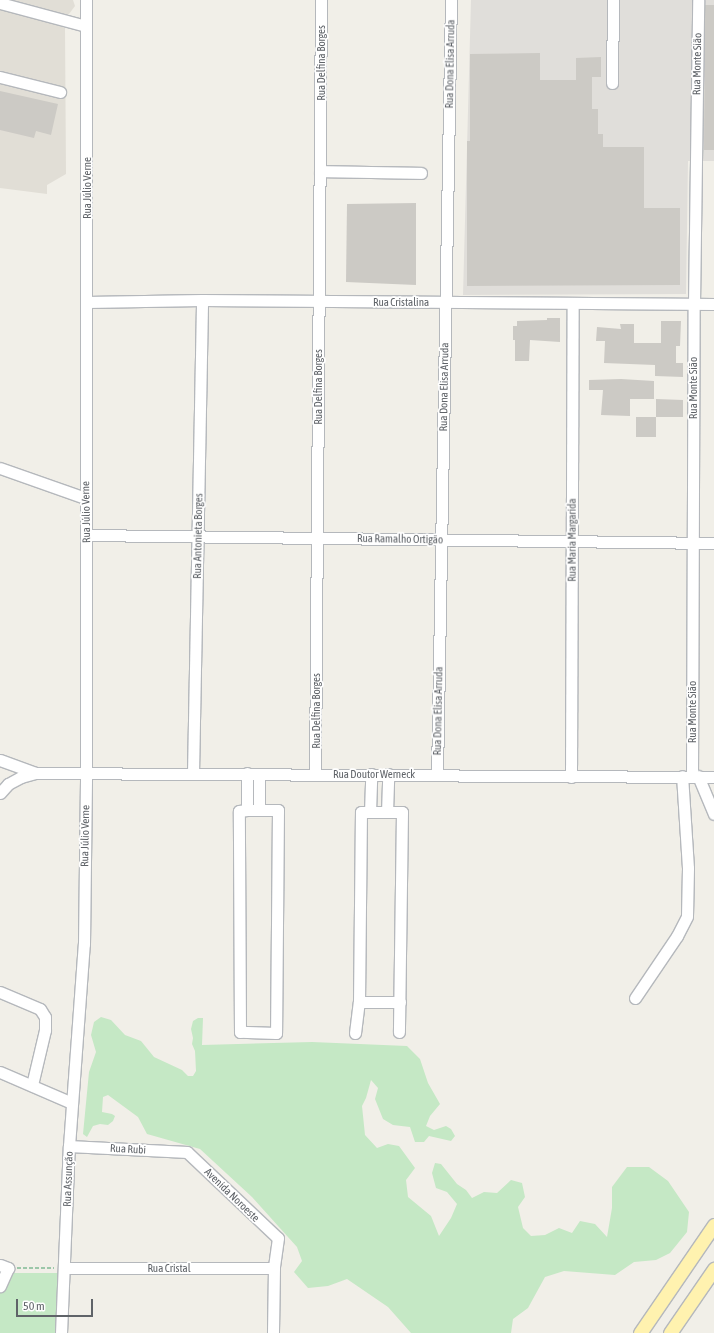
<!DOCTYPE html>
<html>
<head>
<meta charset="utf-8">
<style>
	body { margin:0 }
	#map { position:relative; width:714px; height:1333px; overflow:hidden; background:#f1efe8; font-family:"Asap Condensed",sans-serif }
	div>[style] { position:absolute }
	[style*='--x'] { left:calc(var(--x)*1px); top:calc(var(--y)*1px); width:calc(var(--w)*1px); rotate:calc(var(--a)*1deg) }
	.industrial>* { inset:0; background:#e0deda }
	.education>* { inset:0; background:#e1ded6 }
	.green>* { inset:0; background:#c5e8c5 }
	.building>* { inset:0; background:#cccac5 }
	.path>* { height:2px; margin-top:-1px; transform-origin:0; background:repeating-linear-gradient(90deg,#9cc7a9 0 4px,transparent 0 6px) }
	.roads { filter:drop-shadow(1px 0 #b5b8bc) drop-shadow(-1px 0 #b5b8bc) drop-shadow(0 1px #b5b8bc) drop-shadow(0 -1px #b5b8bc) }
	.minor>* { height:11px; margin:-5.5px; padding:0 5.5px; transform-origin:5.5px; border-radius:5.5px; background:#fff }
	.major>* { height:13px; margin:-6.5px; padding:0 6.5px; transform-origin:6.5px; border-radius:6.5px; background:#fff2af }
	span { translate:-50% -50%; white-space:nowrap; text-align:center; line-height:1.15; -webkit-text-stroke:3.5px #fff; paint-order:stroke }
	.street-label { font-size:11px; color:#5f6368 }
	.scale { position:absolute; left:16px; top:1299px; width:77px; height:18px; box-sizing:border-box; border:2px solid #5f6368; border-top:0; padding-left:5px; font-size:12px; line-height:14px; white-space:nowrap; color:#5f6368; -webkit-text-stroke:3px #fff; paint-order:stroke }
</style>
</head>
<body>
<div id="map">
	<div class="industrial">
		<div style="clip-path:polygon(471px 0,714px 0,714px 161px,688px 161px,686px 294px,463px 295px)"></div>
	</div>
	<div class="education">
		<div style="clip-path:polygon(0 0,73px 0,75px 6px,69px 14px,54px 18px,52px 23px,65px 28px,66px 174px,47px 185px,47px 194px,0 188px)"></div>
	</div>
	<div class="green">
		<div style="clip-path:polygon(101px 1017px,111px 1020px,125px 1035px,141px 1041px,154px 1057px,182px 1070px,188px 1076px,193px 1076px,196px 1071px,195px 1051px,192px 1044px,193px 1038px,191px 1029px,193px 1021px,198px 1018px,203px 1018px,202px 1045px,312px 1042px,407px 1046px,420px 1059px,428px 1083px,440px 1104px,430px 1116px,426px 1126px,434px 1130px,446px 1126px,451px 1129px,455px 1136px,451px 1141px,429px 1136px,424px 1142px,415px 1142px,410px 1127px,393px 1125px,383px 1119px,375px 1099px,378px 1088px,371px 1080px,366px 1098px,362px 1106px,365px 1135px,377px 1148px,388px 1144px,399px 1146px,415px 1168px,406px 1180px,408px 1197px,431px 1216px,439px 1236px,451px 1218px,457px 1204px,447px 1192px,436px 1188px,432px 1173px,435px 1163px,441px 1164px,457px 1184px,466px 1190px,472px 1198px,484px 1192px,497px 1193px,511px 1180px,522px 1183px,525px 1197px,518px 1207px,523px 1228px,531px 1236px,545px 1235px,559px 1228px,572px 1233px,580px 1221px,595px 1224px,607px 1237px,612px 1208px,612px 1187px,627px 1167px,649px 1167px,668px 1181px,689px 1212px,687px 1232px,670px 1253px,656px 1260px,634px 1262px,615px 1275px,564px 1271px,545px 1277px,528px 1308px,513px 1319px,511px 1333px,411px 1333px,388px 1307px,347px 1279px,328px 1286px,308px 1288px,294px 1272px,302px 1261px,297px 1247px,252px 1197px,200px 1149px,147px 1134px,138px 1117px,108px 1095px,103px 1097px,102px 1112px,112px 1114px,115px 1116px,113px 1121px,108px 1125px,100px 1124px,93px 1126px,87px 1137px,83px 1134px,89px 1072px,96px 1052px,91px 1035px,94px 1022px)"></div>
		<div style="clip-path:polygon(8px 1273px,62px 1273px,59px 1333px,0 1333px,0 1292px)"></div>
	</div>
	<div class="building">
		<div style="clip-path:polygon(705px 5px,714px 5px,714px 150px,704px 150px)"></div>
		<div style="clip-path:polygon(540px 53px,540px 80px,576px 80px,576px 58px,601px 57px,601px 77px,592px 77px,592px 109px,598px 109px,598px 134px,603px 134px,603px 147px,644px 147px,644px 208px,680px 208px,680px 285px,467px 286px,467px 141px,470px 141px,470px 54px)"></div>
		<div style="clip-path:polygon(0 91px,58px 104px,51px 135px,36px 131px,34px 138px,0 130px)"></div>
		<div style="clip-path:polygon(416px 203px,416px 285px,346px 282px,347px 204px)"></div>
		<div style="clip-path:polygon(547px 318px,560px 318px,560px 342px,530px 340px,529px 361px,515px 361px,515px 340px,513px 340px,513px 326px,517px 326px,517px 321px,547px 320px)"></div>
		<div style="clip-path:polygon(661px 321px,681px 321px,680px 346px,676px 346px,676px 363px,683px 363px,683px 377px,655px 376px,655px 365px,604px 363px,605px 341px,596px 341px,597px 327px,621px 329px,620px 324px,634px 324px,634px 343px,661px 343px)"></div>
		<div style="clip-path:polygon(621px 379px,654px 381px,654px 399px,630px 399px,630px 416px,601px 415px,603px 390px,589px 390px,589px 380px)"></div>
		<div style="clip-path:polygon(656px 399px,683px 400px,683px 417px,656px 417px)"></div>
		<div style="clip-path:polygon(636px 417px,656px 417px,656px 437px,636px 437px)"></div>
	</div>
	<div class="path">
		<div style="--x:17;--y:1268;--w:37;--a:0"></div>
	</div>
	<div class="roads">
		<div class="minor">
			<div style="--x:0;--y:3;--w:89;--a:15"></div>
			<div style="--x:0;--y:77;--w:62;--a:14"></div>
			<div style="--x:612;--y:83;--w:83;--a:-89.3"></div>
			<div style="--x:320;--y:171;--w:101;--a:1.1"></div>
			<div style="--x:87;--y:302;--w:115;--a:-1"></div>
			<div style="--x:202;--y:300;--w:512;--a:0.45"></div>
			<div style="--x:0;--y:468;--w:90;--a:19.4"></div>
			<div style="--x:86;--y:535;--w:628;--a:0.73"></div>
			<div style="--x:0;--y:760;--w:37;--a:20"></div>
			<div style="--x:193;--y:773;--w:473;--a:-88.9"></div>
			<div style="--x:315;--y:774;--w:774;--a:-89.56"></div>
			<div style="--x:437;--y:775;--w:775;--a:-88.97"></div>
			<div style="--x:692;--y:776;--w:472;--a:-89.8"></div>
			<div style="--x:694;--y:304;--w:304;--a:-89.2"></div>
			<div style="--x:698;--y:776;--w:41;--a:67.2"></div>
			<div style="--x:571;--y:777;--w:474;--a:-89.8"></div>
			<div style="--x:0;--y:793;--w:12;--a:-48"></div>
			<div style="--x:8;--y:784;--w:15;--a:-28"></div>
			<div style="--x:21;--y:777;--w:15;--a:-16"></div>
			<div style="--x:35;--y:773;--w:679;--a:0.34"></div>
			<div style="--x:247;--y:810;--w:31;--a:0"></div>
			<div style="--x:278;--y:810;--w:223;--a:90.5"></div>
			<div style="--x:276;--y:1033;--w:36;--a:-178"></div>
			<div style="--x:240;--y:1032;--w:221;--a:-90.3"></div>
			<div style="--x:239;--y:811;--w:8;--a:-7"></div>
			<div style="--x:247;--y:810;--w:37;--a:-90"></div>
			<div style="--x:259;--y:810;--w:36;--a:-90"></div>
			<div style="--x:370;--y:812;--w:38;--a:-88"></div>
			<div style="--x:387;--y:812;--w:38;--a:-88"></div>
			<div style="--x:0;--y:992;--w:43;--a:23"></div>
			<div style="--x:40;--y:1009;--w:9;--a:58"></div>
			<div style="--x:45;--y:1017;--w:13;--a:90"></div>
			<div style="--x:45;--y:1030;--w:57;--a:103.3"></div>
			<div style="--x:635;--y:998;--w:75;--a:-55.9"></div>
			<div style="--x:677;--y:936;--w:22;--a:-63"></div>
			<div style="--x:687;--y:916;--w:48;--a:-88.8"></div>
			<div style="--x:688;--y:868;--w:92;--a:-93.7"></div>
			<div style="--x:359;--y:1002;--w:41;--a:0"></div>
			<div style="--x:355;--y:1033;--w:31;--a:-83"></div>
			<div style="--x:359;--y:1002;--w:190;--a:-89.4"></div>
			<div style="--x:361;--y:812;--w:41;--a:0"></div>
			<div style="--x:402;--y:812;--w:220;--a:90.8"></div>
			<div style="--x:0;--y:1072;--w:78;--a:23.3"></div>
			<div style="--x:69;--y:1146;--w:118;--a:2.9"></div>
			<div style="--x:187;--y:1152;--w:125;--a:43.4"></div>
			<div style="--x:278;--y:1238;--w:30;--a:98"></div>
			<div style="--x:274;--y:1268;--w:65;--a:90.9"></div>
			<div style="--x:0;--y:1265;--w:9;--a:21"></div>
			<div style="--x:8;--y:1268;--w:20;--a:114"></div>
			<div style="--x:64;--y:1268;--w:210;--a:0"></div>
			<div style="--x:61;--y:1333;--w:187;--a:-87.6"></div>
			<div style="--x:69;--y:1146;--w:203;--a:-85.8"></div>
			<div style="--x:84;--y:944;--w:172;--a:-89.3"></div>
			<div style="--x:86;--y:772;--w:772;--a:-90"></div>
		</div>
		<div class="major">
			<div style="--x:640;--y:1333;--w:131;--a:-55.6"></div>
			<div style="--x:670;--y:1333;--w:78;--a:-55.5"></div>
		</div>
	</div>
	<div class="street-label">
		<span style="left:321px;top:63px;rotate:-90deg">Rua Delfina Borges</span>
		<span style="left:450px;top:64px;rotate:-89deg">Rua Dona Elisa Arruda</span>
		<span style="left:697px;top:64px;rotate:-89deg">Rua Monte Sião</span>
		<span style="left:87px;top:188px;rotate:-90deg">Rua Júlio Verne</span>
		<span style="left:401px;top:302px">Rua Cristalina</span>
		<span style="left:318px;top:387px;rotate:-90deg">Rua Delfina Borges</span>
		<span style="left:444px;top:387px;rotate:-89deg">Rua Dona Elisa Arruda</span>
		<span style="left:693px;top:388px;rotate:-90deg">Rua Monte Sião</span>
		<span style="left:86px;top:512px;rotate:-91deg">Rua Júlio Verne</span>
		<span style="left:198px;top:536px;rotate:-89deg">Rua Antonieta Borges</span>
		<span style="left:400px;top:539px;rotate:1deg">Rua Ramalho Ortigão</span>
		<span style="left:572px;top:540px;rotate:-90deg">Rua Maria Margarida</span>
		<span style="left:316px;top:711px;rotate:-90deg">Rua Delfina Borges</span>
		<span style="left:438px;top:711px;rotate:-89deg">Rua Dona Elisa Arruda</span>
		<span style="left:692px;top:712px;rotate:-90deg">Rua Monte Sião</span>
		<span style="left:374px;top:774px">Rua Doutor Werneck</span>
		<span style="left:85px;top:836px;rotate:-89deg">Rua Júlio Verne</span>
		<span style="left:128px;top:1149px;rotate:3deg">Rua Rubi</span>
		<span style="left:68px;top:1179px;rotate:-88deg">Rua Assunção</span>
		<span style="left:232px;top:1195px;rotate:44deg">Avenida Noroeste</span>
		<span style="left:169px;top:1268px">Rua Cristal</span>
	</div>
	<div class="scale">50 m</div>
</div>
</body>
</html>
